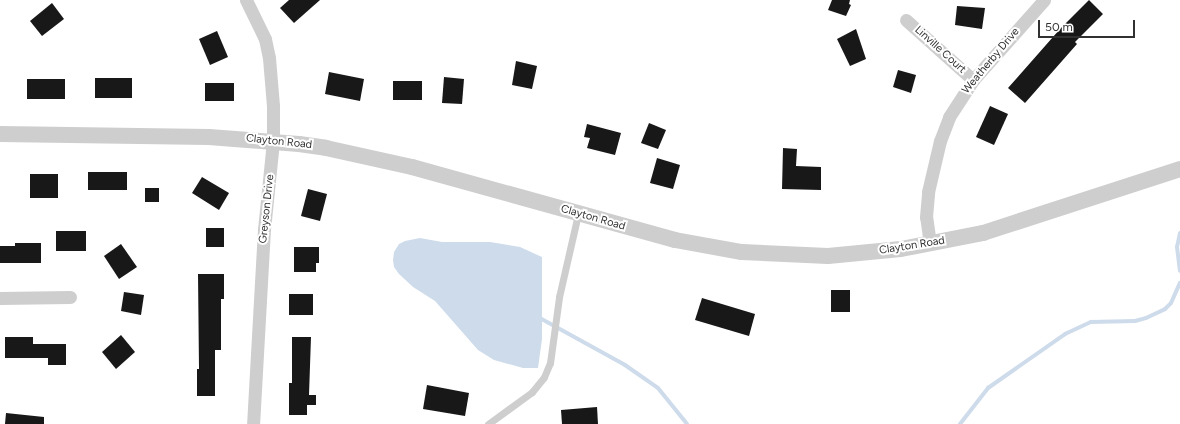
<!DOCTYPE html>
<html>
<head>
<meta charset="utf-8">
<style>
	body { margin:0 }
	#map { position:relative; width:1180px; height:424px; overflow:hidden; background:#fff; font-family:Figtree,sans-serif }
	div>[style] { position:absolute }
	[style*='--x'] { left:calc(var(--x)*1px); top:calc(var(--y)*1px); width:calc(var(--w)*1px); rotate:calc(var(--a)*1deg) }
	.water>* { inset:0; background:#cedbeb }
	.stream>* { height:4px; margin:-2px; padding:0 2px; transform-origin:2px; border-radius:2px; background:#cedbeb }
	.building>* { inset:0; background:#181818 }
	.service>* { height:7px; margin:-3.5px; padding:0 3.5px; transform-origin:3.5px; border-radius:3.5px; background:#cecece }
	.minor>* { height:13px; margin:-6.5px; padding:0 6.5px; transform-origin:6.5px; border-radius:6.5px; background:#cecece }
	.tertiary>* { height:16px; margin:-8px; padding:0 8px; transform-origin:8px; border-radius:8px; background:#cecece }
	span { translate:-50% -50%; white-space:nowrap; text-align:center; line-height:1.15; -webkit-text-stroke:4px #fff; paint-order:stroke }
	.street-label { font-size:11px; color:#313131 }
	.scale { position:absolute; left:1038px; top:20px; width:97px; height:18px; box-sizing:border-box; border:2px solid #313131; border-top:0; padding-left:5px; font-size:12px; line-height:14px; white-space:nowrap; color:#313131; -webkit-text-stroke:3px #fff; paint-order:stroke }
</style>
</head>
<body>
<div id="map">
	<div class="water">
		<div style="clip-path:polygon(420px 238px,442px 242px,490px 242px,520px 247px,542px 257px,542px 339px,538px 368px,523px 368px,494px 360px,478px 350px,435px 301px,413px 287px,399px 274px,394px 267px,393px 260px,394px 252px,399px 244px,405px 241px)"></div>
	</div>
	<div class="stream">
		<div style="--x:1180;--y:233;--w:14;--a:102"></div>
		<div style="--x:1177;--y:247;--w:24;--a:83"></div>
		<div style="--x:538;--y:317;--w:99;--a:28.9"></div>
		<div style="--x:625;--y:365;--w:40;--a:34.9"></div>
		<div style="--x:658;--y:388;--w:46;--a:51.1"></div>
		<div style="--x:960;--y:424;--w:46;--a:-52.1"></div>
		<div style="--x:988;--y:388;--w:94;--a:-35"></div>
		<div style="--x:1065;--y:334;--w:29;--a:-25"></div>
		<div style="--x:1091;--y:322;--w:44;--a:-1.3"></div>
		<div style="--x:1135;--y:321;--w:11;--a:-15"></div>
		<div style="--x:1146;--y:318;--w:21;--a:-25"></div>
		<div style="--x:1165;--y:309;--w:8;--a:-45"></div>
		<div style="--x:1171;--y:303;--w:22;--a:-66"></div>
	</div>
	<div class="building">
		<div style="clip-path:polygon(289px 0,320px 0,294px 23px,280px 8px)"></div>
		<div style="clip-path:polygon(832px 0,850px 0,849px 4px,851px 5px,846px 16px,828px 10px)"></div>
		<div style="clip-path:polygon(1089px 0,1103px 14px,1075px 42px,1077px 44px,1025px 103px,1008px 88px,1060px 29px)"></div>
		<div style="clip-path:polygon(52px 3px,64px 19px,42px 36px,30px 21px)"></div>
		<div style="clip-path:polygon(957px 6px,985px 8px,982px 29px,955px 25px)"></div>
		<div style="clip-path:polygon(856px 29px,866px 59px,850px 66px,837px 39px)"></div>
		<div style="clip-path:polygon(217px 31px,228px 57px,210px 65px,199px 39px)"></div>
		<div style="clip-path:polygon(516px 61px,537px 66px,532px 89px,512px 85px)"></div>
		<div style="clip-path:polygon(898px 70px,916px 75px,911px 93px,893px 87px)"></div>
		<div style="clip-path:polygon(329px 72px,364px 79px,360px 101px,325px 94px)"></div>
		<div style="clip-path:polygon(444px 77px,464px 79px,462px 104px,442px 103px)"></div>
		<div style="clip-path:polygon(95px 78px,132px 78px,132px 98px,95px 98px)"></div>
		<div style="clip-path:polygon(27px 79px,65px 79px,65px 99px,27px 99px)"></div>
		<div style="clip-path:polygon(393px 81px,422px 81px,422px 100px,393px 100px)"></div>
		<div style="clip-path:polygon(205px 83px,234px 83px,234px 101px,205px 101px)"></div>
		<div style="clip-path:polygon(990px 106px,1008px 114px,994px 145px,976px 137px)"></div>
		<div style="clip-path:polygon(649px 123px,666px 130px,658px 149px,641px 143px)"></div>
		<div style="clip-path:polygon(587px 124px,621px 133px,615px 155px,587px 148px,590px 138px,584px 137px)"></div>
		<div style="clip-path:polygon(783px 148px,797px 149px,796px 166px,821px 167px,821px 190px,782px 189px)"></div>
		<div style="clip-path:polygon(657px 158px,680px 165px,673px 189px,650px 183px)"></div>
		<div style="clip-path:polygon(88px 172px,127px 172px,127px 190px,88px 190px)"></div>
		<div style="clip-path:polygon(30px 174px,58px 174px,58px 198px,30px 198px)"></div>
		<div style="clip-path:polygon(202px 177px,229px 193px,219px 210px,192px 193px)"></div>
		<div style="clip-path:polygon(145px 188px,159px 188px,159px 202px,145px 202px)"></div>
		<div style="clip-path:polygon(308px 189px,327px 194px,320px 221px,301px 216px)"></div>
		<div style="clip-path:polygon(206px 228px,224px 228px,224px 247px,206px 247px)"></div>
		<div style="clip-path:polygon(56px 231px,86px 231px,86px 251px,56px 251px)"></div>
		<div style="clip-path:polygon(15px 243px,41px 243px,41px 263px,0 263px,0 246px,15px 246px)"></div>
		<div style="clip-path:polygon(121px 244px,137px 267px,119px 279px,104px 256px)"></div>
		<div style="clip-path:polygon(294px 247px,319px 247px,319px 263px,316px 263px,316px 272px,294px 272px)"></div>
		<div style="clip-path:polygon(198px 274px,224px 274px,224px 299px,221px 299px,221px 350px,215px 350px,215px 396px,197px 396px,197px 369px,199px 369px)"></div>
		<div style="clip-path:polygon(831px 290px,850px 290px,850px 312px,831px 312px)"></div>
		<div style="clip-path:polygon(124px 292px,144px 295px,141px 315px,121px 311px)"></div>
		<div style="clip-path:polygon(289px 294px,313px 294px,313px 315px,289px 315px)"></div>
		<div style="clip-path:polygon(702px 298px,755px 314px,749px 336px,695px 320px)"></div>
		<div style="clip-path:polygon(121px 335px,135px 352px,116px 369px,102px 352px)"></div>
		<div style="clip-path:polygon(5px 337px,33px 337px,33px 344px,66px 344px,66px 365px,48px 365px,48px 358px,5px 358px)"></div>
		<div style="clip-path:polygon(292px 337px,311px 337px,309px 395px,316px 395px,316px 405px,307px 405px,307px 415px,289px 415px,289px 383px,292px 383px)"></div>
		<div style="clip-path:polygon(427px 385px,469px 393px,465px 416px,423px 409px)"></div>
		<div style="clip-path:polygon(597px 407px,598px 424px,562px 424px,561px 410px)"></div>
		<div style="clip-path:polygon(6px 413px,44px 417px,44px 424px,5px 424px)"></div>
	</div>
	<div class="service">
		<div style="--x:488;--y:424;--w:54;--a:-36"></div>
		<div style="--x:532;--y:392;--w:19;--a:-51"></div>
		<div style="--x:544;--y:377;--w:15;--a:-67"></div>
		<div style="--x:550;--y:363;--w:67;--a:-82.2"></div>
		<div style="--x:559;--y:297;--w:85;--a:-77.1"></div>
	</div>
	<div class="minor">
		<div style="--x:246;--y:0;--w:43;--a:64"></div>
		<div style="--x:265;--y:39;--w:19;--a:78"></div>
		<div style="--x:269;--y:58;--w:48;--a:85.2"></div>
		<div style="--x:273;--y:106;--w:35;--a:90"></div>
		<div style="--x:273;--y:141;--w:88;--a:95.8"></div>
		<div style="--x:264;--y:229;--w:195;--a:93.2"></div>
		<div style="--x:906;--y:20;--w:90;--a:41.8"></div>
		<div style="--x:930;--y:244;--w:27;--a:-98"></div>
		<div style="--x:926;--y:217;--w:25;--a:-85"></div>
		<div style="--x:928;--y:192;--w:52;--a:-76.8"></div>
		<div style="--x:940;--y:141;--w:26;--a:-69"></div>
		<div style="--x:949;--y:117;--w:44;--a:-57"></div>
		<div style="--x:973;--y:80;--w:107;--a:-48.4"></div>
		<div style="--x:0;--y:298;--w:70;--a:-0.8"></div>
	</div>
	<div class="tertiary">
		<div style="--x:0;--y:134;--w:209;--a:0.8"></div>
		<div style="--x:209;--y:137;--w:90;--a:4.4"></div>
		<div style="--x:299;--y:144;--w:27;--a:8"></div>
		<div style="--x:326;--y:148;--w:88;--a:12.5"></div>
		<div style="--x:412;--y:167;--w:273;--a:15.5"></div>
		<div style="--x:675;--y:240;--w:68;--a:10.2"></div>
		<div style="--x:742;--y:252;--w:86;--a:2.7"></div>
		<div style="--x:828;--y:256;--w:73;--a:-5.5"></div>
		<div style="--x:901;--y:249;--w:84;--a:-11"></div>
		<div style="--x:983;--y:233;--w:207;--a:-18"></div>
	</div>
	<div class="street-label">
		<span style="left:940px;top:50px;rotate:42deg">Linville Court</span>
		<span style="left:991px;top:61px;rotate:-50deg">Weatherby Drive</span>
		<span style="left:279px;top:142px;rotate:6deg">Clayton Road</span>
		<span style="left:267px;top:209px;rotate:-84deg">Greyson Drive</span>
		<span style="left:593px;top:218px;rotate:16deg">Clayton Road</span>
		<span style="left:912px;top:246px;rotate:-9deg">Clayton Road</span>
	</div>
	<div class="scale">50 m</div>
</div>
</body>
</html>
